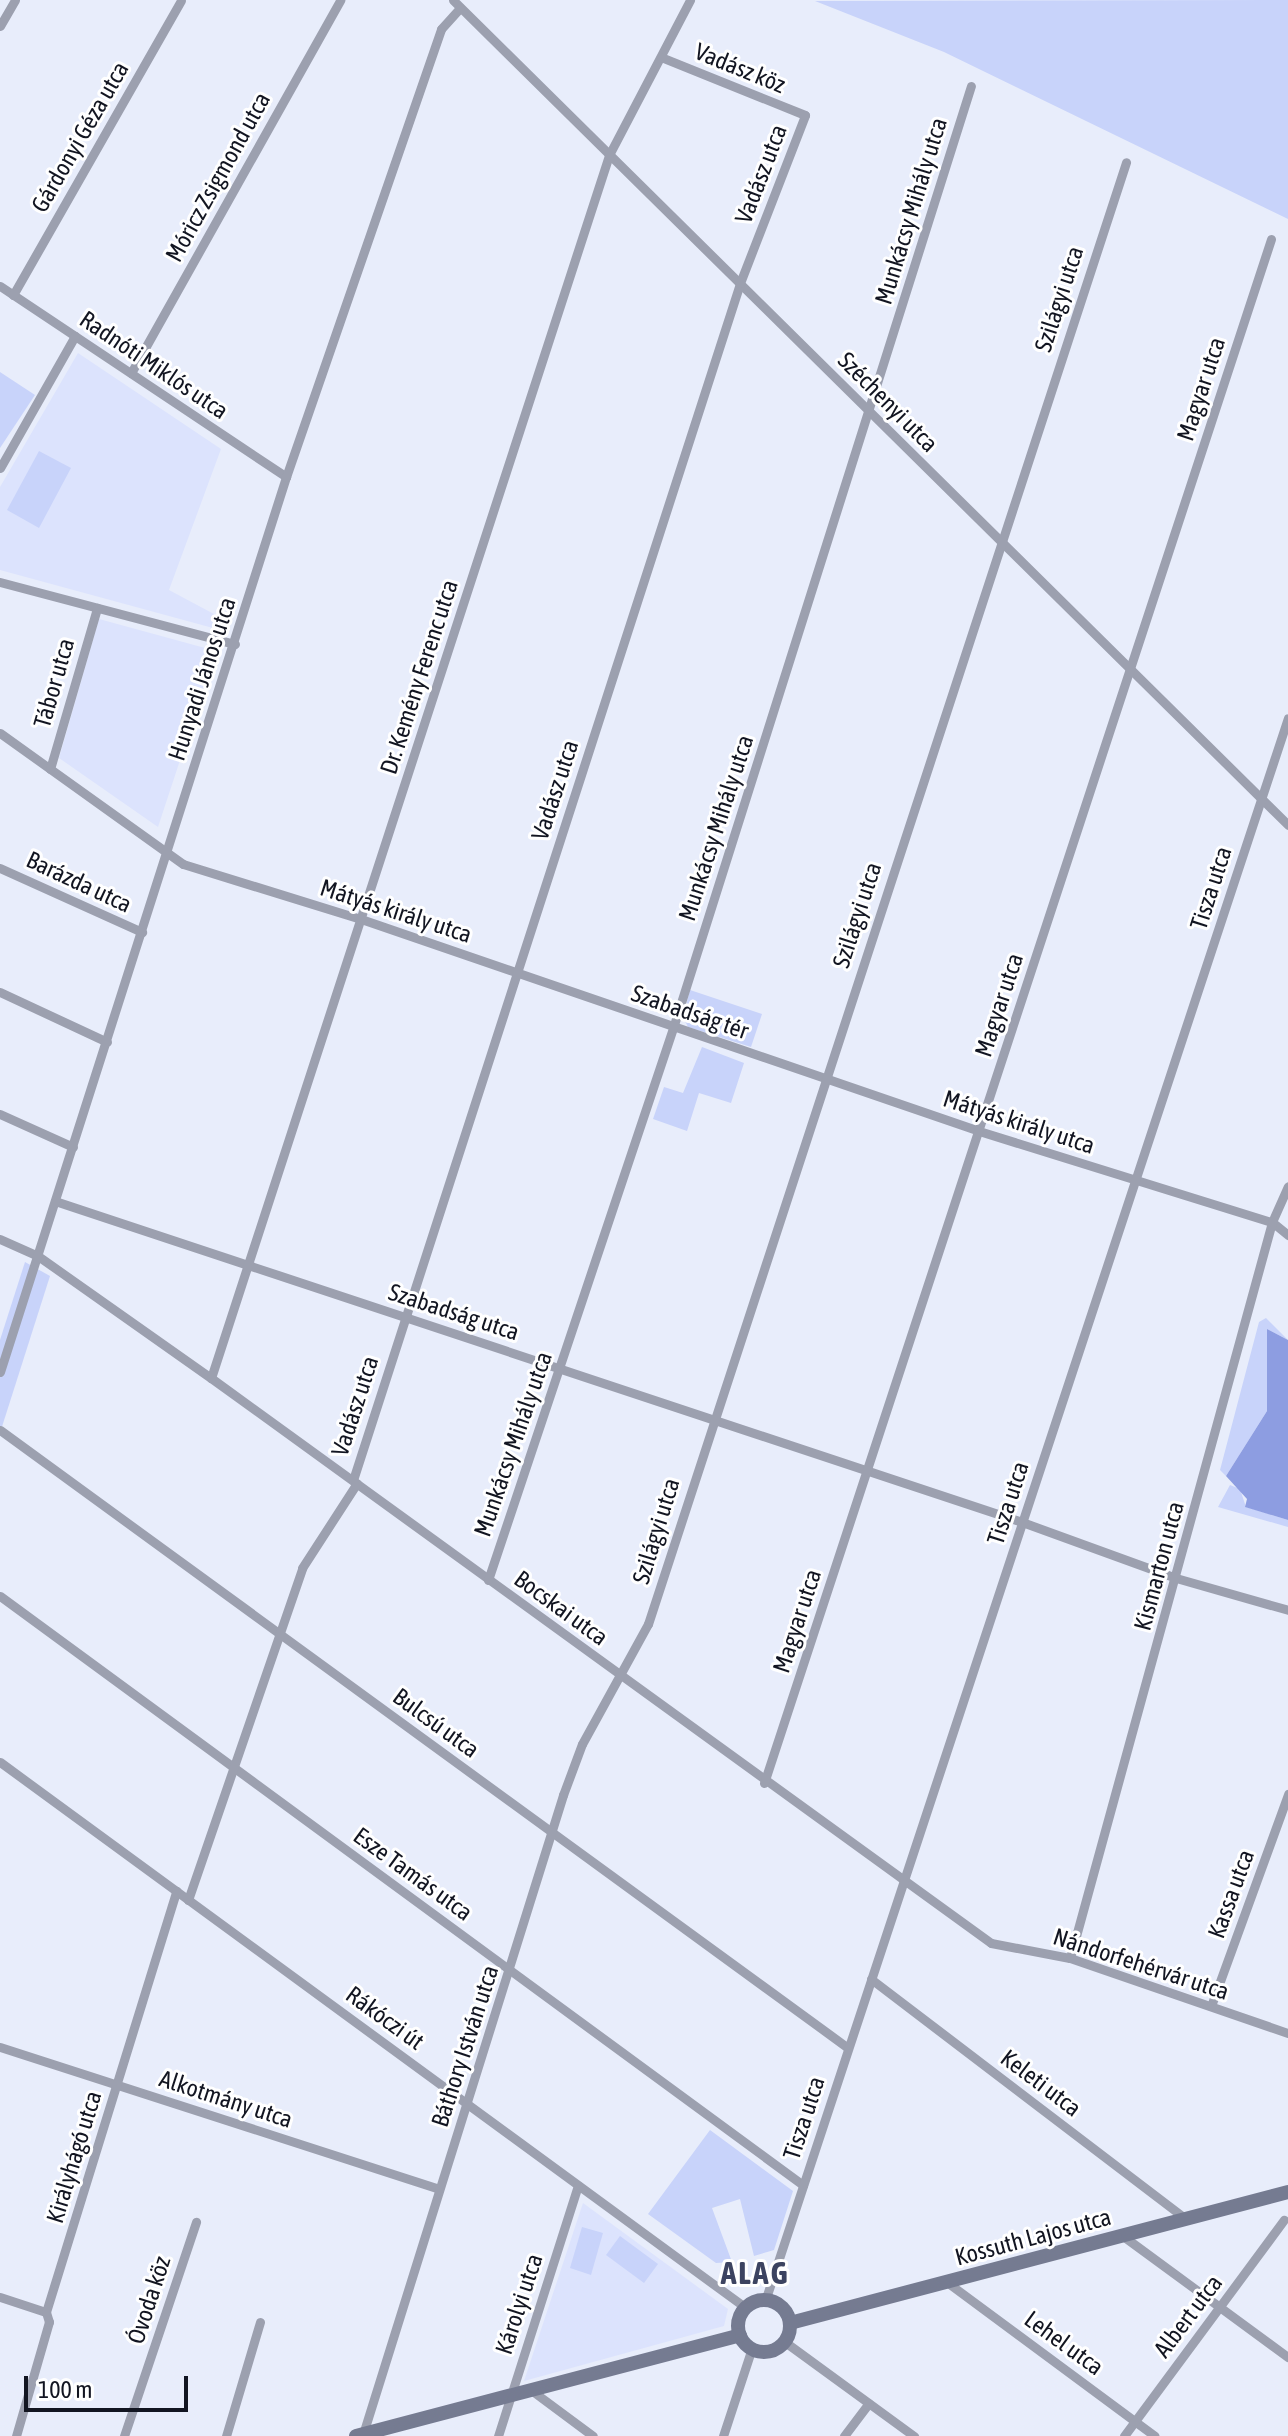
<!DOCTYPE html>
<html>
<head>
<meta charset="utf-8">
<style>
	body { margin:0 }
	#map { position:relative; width:1288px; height:2436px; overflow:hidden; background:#e8edfb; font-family:"Asap Condensed",sans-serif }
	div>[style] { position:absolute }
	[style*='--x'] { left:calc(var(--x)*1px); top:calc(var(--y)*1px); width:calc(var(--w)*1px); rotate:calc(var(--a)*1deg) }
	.built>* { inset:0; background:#dce3fd }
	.green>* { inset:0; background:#c8d3fa }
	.water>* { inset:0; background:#8d9de1 }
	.street>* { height:9px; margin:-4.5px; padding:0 4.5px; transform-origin:4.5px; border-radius:4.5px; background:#9ca0af }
	.secondary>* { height:14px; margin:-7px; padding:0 7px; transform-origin:7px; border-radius:7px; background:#757b91 }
	.secondary>.ring { margin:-7px; padding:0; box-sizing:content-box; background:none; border:14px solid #757b91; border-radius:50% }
	span { translate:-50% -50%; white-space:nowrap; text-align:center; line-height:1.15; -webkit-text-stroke:6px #fff; paint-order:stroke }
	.street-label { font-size:24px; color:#121521 }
	.district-label { font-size:32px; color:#3c4360; font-weight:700; letter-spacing:2px }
	.scale { position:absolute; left:24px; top:2376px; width:164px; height:36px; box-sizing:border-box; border:4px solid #121521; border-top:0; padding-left:10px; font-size:24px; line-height:28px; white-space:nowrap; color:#121521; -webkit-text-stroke:6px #fff; paint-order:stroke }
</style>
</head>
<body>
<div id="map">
	<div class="built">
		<div style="clip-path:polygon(78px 353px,221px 449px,169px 590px,227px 621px,224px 631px,0 570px,0 487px)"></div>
		<div style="clip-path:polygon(99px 619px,216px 651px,158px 827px,59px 758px)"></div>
		<div style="clip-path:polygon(583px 2203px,728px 2309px,724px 2326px,524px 2381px)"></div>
	</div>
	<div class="green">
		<div style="clip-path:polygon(1288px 0,1288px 219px,944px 52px,815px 1px)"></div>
		<div style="clip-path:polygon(0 372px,35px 395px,0 448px)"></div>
		<div style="clip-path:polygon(39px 451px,71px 468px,39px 528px,7px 510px)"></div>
		<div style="clip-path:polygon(690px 990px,762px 1014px,751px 1047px,688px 1027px,683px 1017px)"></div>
		<div style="clip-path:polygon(702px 1047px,744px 1063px,731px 1103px,699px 1093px,687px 1131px,653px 1119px,664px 1087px,683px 1093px)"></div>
		<div style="clip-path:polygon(25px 1262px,50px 1276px,0 1433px,0 1340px)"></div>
		<div style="clip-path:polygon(1266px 1318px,1288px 1340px,1267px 1329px,1267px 1411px,1226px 1476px,1220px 1470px,1259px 1322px)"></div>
		<div style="clip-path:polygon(1230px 1485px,1240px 1489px,1246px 1507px,1288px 1520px,1288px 1527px,1218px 1507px)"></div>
		<div style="clip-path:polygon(710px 2130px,793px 2191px,774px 2250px,754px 2256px,740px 2199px,712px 2208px,732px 2262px,716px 2263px,648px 2214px)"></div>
		<div style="clip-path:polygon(582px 2227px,603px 2233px,591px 2275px,570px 2268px)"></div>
		<div style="clip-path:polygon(620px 2236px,658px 2264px,644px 2283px,606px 2255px)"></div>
	</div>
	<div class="water">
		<div style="clip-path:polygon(1267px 1329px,1288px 1340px,1288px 1520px,1245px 1507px,1247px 1499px,1226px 1476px,1267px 1411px)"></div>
	</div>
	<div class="street">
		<div style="--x:453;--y:0;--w:1174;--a:44.65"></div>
		<div style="--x:0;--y:26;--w:30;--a:-60"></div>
		<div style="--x:0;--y:286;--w:344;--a:33.7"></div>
		<div style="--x:13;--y:295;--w:339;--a:-60.3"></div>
		<div style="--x:131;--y:373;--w:428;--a:-60.7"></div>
		<div style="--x:0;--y:468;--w:152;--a:-60.4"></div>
		<div style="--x:0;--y:582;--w:243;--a:14.8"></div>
		<div style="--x:0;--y:733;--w:225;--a:35.6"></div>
		<div style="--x:183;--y:864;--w:186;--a:17.2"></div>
		<div style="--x:361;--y:919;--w:653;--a:18.93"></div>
		<div style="--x:979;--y:1131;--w:307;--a:17.3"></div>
		<div style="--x:1272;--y:1222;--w:21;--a:39"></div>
		<div style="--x:50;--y:769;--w:168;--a:-73.7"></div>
		<div style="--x:0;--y:868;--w:156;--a:24.3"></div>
		<div style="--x:0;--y:992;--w:118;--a:25"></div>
		<div style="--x:0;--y:1114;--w:80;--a:24.3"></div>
		<div style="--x:55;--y:1201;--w:1019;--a:18.36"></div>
		<div style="--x:1022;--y:1522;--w:164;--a:20"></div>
		<div style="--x:1176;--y:1578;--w:116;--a:15.9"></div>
		<div style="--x:0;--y:1239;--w:42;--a:24.1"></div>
		<div style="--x:38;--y:1256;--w:212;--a:35.2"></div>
		<div style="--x:211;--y:1378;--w:963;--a:35.92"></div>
		<div style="--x:991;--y:1943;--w:80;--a:10.8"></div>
		<div style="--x:1070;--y:1958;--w:231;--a:19"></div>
		<div style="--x:0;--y:1372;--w:940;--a:-72.28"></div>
		<div style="--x:286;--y:477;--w:474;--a:-70.9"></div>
		<div style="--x:441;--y:29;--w:28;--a:-48"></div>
		<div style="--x:211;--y:1378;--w:1286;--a:-71.97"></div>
		<div style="--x:609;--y:155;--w:175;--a:-62.4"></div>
		<div style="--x:0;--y:1430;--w:1049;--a:36.08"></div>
		<div style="--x:353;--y:1480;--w:1258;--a:-72.08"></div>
		<div style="--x:740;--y:283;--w:180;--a:-68.8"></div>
		<div style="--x:805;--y:115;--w:155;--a:-158.1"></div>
		<div style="--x:488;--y:1580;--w:582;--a:-71.47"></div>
		<div style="--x:673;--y:1028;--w:988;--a:-72.45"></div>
		<div style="--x:0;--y:1596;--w:996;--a:36.26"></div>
		<div style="--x:0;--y:1762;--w:924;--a:36.2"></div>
		<div style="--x:764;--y:1783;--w:1625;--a:-71.82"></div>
		<div style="--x:188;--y:1900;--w:351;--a:-71"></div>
		<div style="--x:302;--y:1568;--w:101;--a:-57.1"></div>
		<div style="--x:1070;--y:1958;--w:763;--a:-74.65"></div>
		<div style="--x:1272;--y:1222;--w:39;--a:-66"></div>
		<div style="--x:871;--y:1979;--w:396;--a:37.3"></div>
		<div style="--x:1211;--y:2006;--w:226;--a:-70"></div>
		<div style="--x:0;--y:2047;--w:461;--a:17.9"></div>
		<div style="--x:1123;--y:2236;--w:205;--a:36.3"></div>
		<div style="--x:948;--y:2283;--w:257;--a:36.5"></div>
		<div style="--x:0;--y:2297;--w:48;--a:18.1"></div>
		<div style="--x:765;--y:2301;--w:1667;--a:-71.72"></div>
		<div style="--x:785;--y:2342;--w:160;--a:36.1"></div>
		<div style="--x:531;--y:2390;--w:77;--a:36.6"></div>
		<div style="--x:363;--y:2434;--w:670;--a:-72.62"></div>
		<div style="--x:563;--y:1795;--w:54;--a:-69.6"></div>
		<div style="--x:582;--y:1744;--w:137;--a:-61.2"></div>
		<div style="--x:648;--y:1624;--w:1538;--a:-71.89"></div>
		<div style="--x:16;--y:2436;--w:119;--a:-73.9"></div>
		<div style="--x:49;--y:2322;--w:10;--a:-107"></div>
		<div style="--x:46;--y:2312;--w:441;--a:-72.8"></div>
		<div style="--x:124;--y:2436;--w:226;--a:-71.4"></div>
		<div style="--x:226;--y:2436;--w:119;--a:-73.4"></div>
		<div style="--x:498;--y:2436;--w:263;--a:-72.3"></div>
		<div style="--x:723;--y:2436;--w:93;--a:-71.8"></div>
		<div style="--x:844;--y:2436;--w:41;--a:-52.9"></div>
		<div style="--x:1124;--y:2436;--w:269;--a:-53.5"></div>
	</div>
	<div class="secondary">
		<div class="ring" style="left:738px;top:2300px;width:38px;height:38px"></div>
		<div style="--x:790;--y:2323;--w:515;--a:-14.74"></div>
		<div style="--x:356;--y:2436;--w:397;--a:-14.7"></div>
	</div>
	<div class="street-label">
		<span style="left:740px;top:68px;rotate:22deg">Vadász köz</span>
		<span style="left:80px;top:137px;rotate:-60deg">Gárdonyi Géza utca</span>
		<span style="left:761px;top:174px;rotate:-69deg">Vadász utca</span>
		<span style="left:218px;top:177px;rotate:-61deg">Móricz Zsigmond utca</span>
		<span style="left:911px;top:211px;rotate:-73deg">Munkácsy Mihály utca</span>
		<span style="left:1059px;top:299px;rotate:-72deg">Szilágyi utca</span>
		<span style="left:154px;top:365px;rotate:34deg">Radnóti Miklós utca</span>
		<span style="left:1201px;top:389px;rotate:-72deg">Magyar utca</span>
		<span style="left:888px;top:402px;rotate:45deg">Széchenyi utca</span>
		<span style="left:419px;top:677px;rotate:-72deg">Dr. Kemény Ferenc utca</span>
		<span style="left:202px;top:679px;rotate:-72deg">Hunyadi János utca</span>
		<span style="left:54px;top:683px;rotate:-74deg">Tábor utca</span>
		<span style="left:555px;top:790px;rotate:-72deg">Vadász utca</span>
		<span style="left:716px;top:828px;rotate:-72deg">Munkácsy Mihály utca</span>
		<span style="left:79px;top:882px;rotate:25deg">Barázda utca</span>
		<span style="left:1211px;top:888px;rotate:-72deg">Tisza utca</span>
		<span style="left:396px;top:911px;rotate:18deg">Mátyás király utca</span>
		<span style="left:857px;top:915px;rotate:-72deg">Szilágyi utca</span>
		<span style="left:999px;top:1005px;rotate:-72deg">Magyar utca</span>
		<span style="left:690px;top:1012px;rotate:19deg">Szabadság tér</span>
		<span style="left:1019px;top:1122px;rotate:18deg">Mátyás király utca</span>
		<span style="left:454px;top:1312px;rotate:18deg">Szabadság utca</span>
		<span style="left:355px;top:1406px;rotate:-72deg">Vadász utca</span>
		<span style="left:513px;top:1444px;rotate:-71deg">Munkácsy Mihály utca</span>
		<span style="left:1008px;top:1503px;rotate:-72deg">Tisza utca</span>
		<span style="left:656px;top:1531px;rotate:-73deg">Szilágyi utca</span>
		<span style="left:1159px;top:1566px;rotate:-75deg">Kismarton utca</span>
		<span style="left:561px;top:1608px;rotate:36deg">Bocskai utca</span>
		<span style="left:797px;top:1621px;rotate:-72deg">Magyar utca</span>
		<span style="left:436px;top:1723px;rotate:36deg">Bulcsú utca</span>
		<span style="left:413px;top:1874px;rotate:36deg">Esze Tamás utca</span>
		<span style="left:1231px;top:1894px;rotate:-70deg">Kassa utca</span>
		<span style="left:1141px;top:1964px;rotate:18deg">Nándorfehérvár utca</span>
		<span style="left:385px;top:2018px;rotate:36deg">Rákóczi út</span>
		<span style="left:465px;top:2046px;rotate:-72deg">Báthory István utca</span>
		<span style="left:1041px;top:2083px;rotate:37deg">Keleti utca</span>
		<span style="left:226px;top:2099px;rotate:18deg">Alkotmány utca</span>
		<span style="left:804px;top:2118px;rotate:-72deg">Tisza utca</span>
		<span style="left:74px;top:2157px;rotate:-73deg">Királyhágó utca</span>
		<span style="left:1033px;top:2237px;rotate:-15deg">Kossuth Lajos utca</span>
		<span style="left:149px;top:2300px;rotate:-72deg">Óvoda köz</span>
		<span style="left:519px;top:2304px;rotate:-72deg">Károlyi utca</span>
		<span style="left:1188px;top:2316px;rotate:-53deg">Albert utca</span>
		<span style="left:1064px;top:2343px;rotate:36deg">Lehel utca</span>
	</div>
	<div class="district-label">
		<span style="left:755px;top:2273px">ALAG</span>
	</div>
	<div class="scale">100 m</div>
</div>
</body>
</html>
